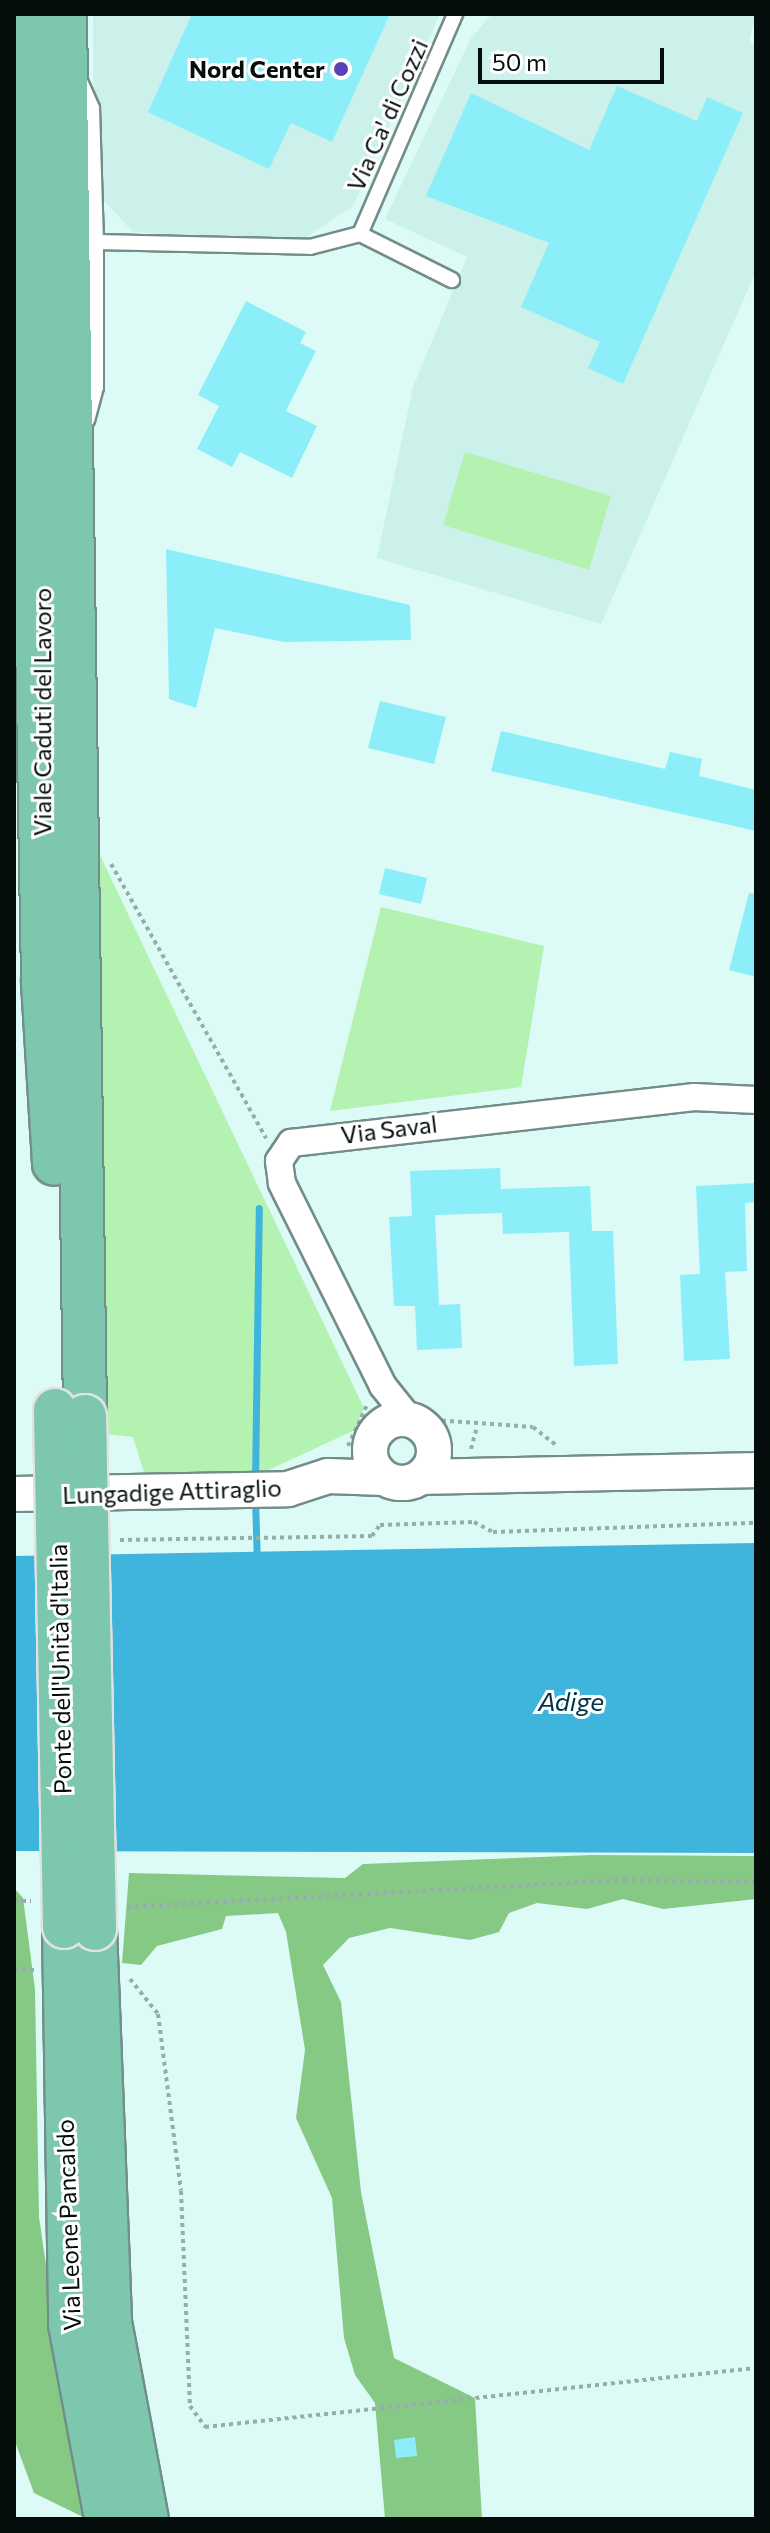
<!DOCTYPE html>
<html>
<head>
<meta charset="utf-8">
<style>
	body { margin:0 }
	#map { position:relative; width:770px; height:2533px; overflow:hidden; background:#ddfbf6; font-family:Commissioner,sans-serif }
	div>[style] { position:absolute }
	[style*='--x'] { left:calc(var(--x)*1px); top:calc(var(--y)*1px); width:calc(var(--w)*1px); rotate:calc(var(--a)*1deg) }
	.built>* { inset:0; background:#cbf1ea }
	.green>* { inset:0; background:#b3f2b1 }
	.forest>* { inset:0; background:#86c985 }
	.water>* { inset:0; background:#3fb4dd }
	.stream>* { height:7px; margin:-3.5px; padding:0 3.5px; transform-origin:3.5px; border-radius:3.5px; background:#3fb4dd }
	.building>* { inset:0; background:#8beef9 }
	.path>* { height:4px; margin-top:-2px; transform-origin:0; background:repeating-linear-gradient(90deg,#96adaa 0 4px,transparent 0 8px) }
	.roads { filter:drop-shadow(2px 0 #738d89) drop-shadow(-2px 0 #738d89) drop-shadow(0 2px #738d89) drop-shadow(0 -2px #738d89) }
	.service>* { height:14px; margin:-7px; padding:0 7px; transform-origin:7px; border-radius:7px; background:#fff }
	.minor>* { height:26px; margin:-13px; padding:0 13px; transform-origin:13px; border-radius:13px; background:#fff }
	.tertiary>* { height:34px; margin:-17px; padding:0 17px; transform-origin:17px; border-radius:17px; background:#fff }
	.tertiary>.ring { margin:-17px; padding:0; box-sizing:content-box; background:none; border:34px solid #fff; border-radius:50% }
	.primary>* { height:42px; margin:-21px; padding:0 21px; transform-origin:21px; border-radius:21px; background:#7cc7ad }
	.bridges { filter:drop-shadow(2px 0 #e1e2e2) drop-shadow(-2px 0 #e1e2e2) drop-shadow(0 2px #e1e2e2) drop-shadow(0 -2px #e1e2e2) }
	.primary-bridge>* { height:42px; margin:-21px; padding:0 21px; transform-origin:21px; border-radius:21px; background:#7cc7ad }
	.dots>* { width:22px; height:22px; translate:-50% -50%; box-sizing:border-box; border:4px solid #fff; border-radius:50% }
	span { translate:-50% -50%; white-space:nowrap; text-align:center; line-height:1.15; -webkit-text-stroke:6px #fff; paint-order:stroke }
	.poi-label { font-size:24px; color:#050e0d; font-weight:700 }
	.right { translate:-100% -50%; text-align:right }
	.street-label { font-size:24px; color:#050e0d }
	.water-label { font-size:26px; color:#003647; font-style:italic }
	.frame { position:absolute; inset:0; border:16px solid #050e0d; pointer-events:none }
	.scale { position:absolute; left:478px; top:48px; width:186px; height:36px; box-sizing:border-box; border:4px solid #050e0d; border-top:0; padding-left:10px; font-size:24px; line-height:28px; white-space:nowrap; color:#050e0d; -webkit-text-stroke:6px #fff; paint-order:stroke }
</style>
</head>
<body>
<div id="map">
	<div class="built">
		<div style="clip-path:polygon(93px 14px,440px 14px,353px 206px,299px 242px,133px 232px,94px 190px)"></div>
		<div style="clip-path:polygon(492px 14px,756px 14px,749px 42px,756px 46px,756px 271px,601px 624px,377px 558px,413px 387px,467px 257px,385px 219px,471px 38px)"></div>
	</div>
	<div class="green">
		<div style="clip-path:polygon(465px 452px,611px 496px,589px 570px,443px 525px)"></div>
		<div style="clip-path:polygon(98px 851px,364px 1408px,355px 1430px,262px 1473px,145px 1476px,133px 1437px,82px 1432px)"></div>
		<div style="clip-path:polygon(381px 907px,544px 946px,521px 1087px,330px 1111px)"></div>
	</div>
	<div class="forest">
		<div style="clip-path:polygon(592px 1855px,756px 1856px,756px 1899px,663px 1909px,623px 1899px,587px 1909px,537px 1903px,509px 1913px,499px 1932px,470px 1940px,390px 1928px,349px 1938px,323px 1965px,341px 2002px,361px 2192px,394px 2358px,475px 2398px,482px 2519px,385px 2519px,375px 2403px,355px 2375px,344px 2338px,332px 2198px,296px 2118px,305px 2050px,286px 1932px,278px 1913px,226px 1916px,222px 1929px,157px 1946px,141px 1965px,122px 1963px,129px 1873px,345px 1878px,363px 1864px)"></div>
		<div style="clip-path:polygon(14px 1888px,23px 1898px,35px 1989px,39px 2217px,83px 2517px,34px 2493px,14px 2439px)"></div>
	</div>
	<div class="water">
		<div style="clip-path:polygon(756px 1543px,756px 1853px,14px 1851px,14px 1556px)"></div>
	</div>
	<div class="stream">
		<div style="--x:255;--y:1482;--w:274;--a:-89.2"></div>
		<div style="--x:255;--y:1498;--w:67;--a:88.3"></div>
	</div>
	<div class="building">
		<div style="clip-path:polygon(192px 14px,390px 14px,332px 142px,291px 123px,269px 169px,148px 112px)"></div>
		<div style="clip-path:polygon(617px 86px,697px 121px,707px 97px,743px 113px,623px 384px,588px 368px,600px 342px,521px 307px,549px 243px,426px 196px,471px 93px,589px 150px)"></div>
		<div style="clip-path:polygon(246px 301px,306px 332px,300px 343px,316px 351px,286px 411px,317px 426px,292px 478px,240px 452px,232px 467px,197px 449px,219px 406px,198px 395px)"></div>
		<div style="clip-path:polygon(166px 549px,410px 605px,411px 640px,284px 642px,215px 628px,196px 708px,169px 699px)"></div>
		<div style="clip-path:polygon(380px 701px,446px 717px,434px 764px,368px 748px)"></div>
		<div style="clip-path:polygon(501px 731px,665px 769px,670px 752px,702px 759px,699px 776px,756px 790px,756px 831px,491px 771px)"></div>
		<div style="clip-path:polygon(385px 868px,427px 878px,421px 904px,379px 894px)"></div>
		<div style="clip-path:polygon(749px 893px,756px 894px,756px 977px,729px 970px)"></div>
		<div style="clip-path:polygon(500px 1168px,501px 1189px,590px 1186px,592px 1231px,613px 1231px,618px 1364px,574px 1366px,569px 1232px,503px 1234px,502px 1213px,435px 1215px,439px 1305px,460px 1304px,462px 1348px,417px 1350px,415px 1306px,394px 1306px,389px 1217px,412px 1216px,410px 1171px)"></div>
		<div style="clip-path:polygon(756px 1183px,756px 1202px,745px 1203px,747px 1271px,725px 1272px,730px 1359px,684px 1361px,680px 1275px,700px 1274px,696px 1186px)"></div>
		<div style="clip-path:polygon(415px 2437px,417px 2456px,396px 2458px,394px 2440px)"></div>
	</div>
	<div class="path">
		<div style="--x:111;--y:864;--w:315;--a:60.5"></div>
		<div style="--x:434;--y:1420;--w:99;--a:4"></div>
		<div style="--x:533;--y:1427;--w:31;--a:38"></div>
		<div style="--x:348;--y:1446;--w:45;--a:-65.1"></div>
		<div style="--x:471;--y:1449;--w:23;--a:-75"></div>
		<div style="--x:120;--y:1540;--w:252;--a:-0.9"></div>
		<div style="--x:372;--y:1536;--w:14;--a:-54"></div>
		<div style="--x:380;--y:1525;--w:94;--a:-1.8"></div>
		<div style="--x:474;--y:1522;--w:21;--a:28"></div>
		<div style="--x:493;--y:1532;--w:263;--a:-2"></div>
		<div style="--x:14;--y:1901;--w:17;--a:0"></div>
		<div style="--x:127;--y:1907;--w:498;--a:-3.1"></div>
		<div style="--x:624;--y:1880;--w:132;--a:0.9"></div>
		<div style="--x:14;--y:1969;--w:20;--a:3"></div>
		<div style="--x:130;--y:1979;--w:45;--a:51.3"></div>
		<div style="--x:158;--y:2014;--w:178;--a:82.6"></div>
		<div style="--x:181;--y:2191;--w:215;--a:87.6"></div>
		<div style="--x:190;--y:2406;--w:26;--a:54"></div>
		<div style="--x:205;--y:2427;--w:554;--a:-6.11"></div>
	</div>
	<div class="roads">
		<div class="service">
			<div style="--x:80;--y:81;--w:30;--a:66"></div>
			<div style="--x:92;--y:108;--w:134;--a:88.3"></div>
			<div style="--x:96;--y:242;--w:145;--a:90"></div>
			<div style="--x:96;--y:387;--w:34;--a:105"></div>
			<div style="--x:360;--y:234;--w:240;--a:-66.6"></div>
			<div style="--x:96;--y:242;--w:214;--a:1.3"></div>
			<div style="--x:310;--y:247;--w:52;--a:-14.6"></div>
			<div style="--x:360;--y:234;--w:103;--a:26.6"></div>
		</div>
		<div class="minor">
			<div style="--x:411;--y:1421;--w:45;--a:-128.7"></div>
			<div style="--x:383;--y:1386;--w:227;--a:-116.5"></div>
			<div style="--x:282;--y:1183;--w:22;--a:-98"></div>
			<div style="--x:279;--y:1161;--w:22;--a:-56"></div>
			<div style="--x:291;--y:1143;--w:406;--a:-6.5"></div>
			<div style="--x:694;--y:1097;--w:62;--a:2.8"></div>
		</div>
		<div class="tertiary">
			<div class="ring" style="left:370px;top:1419px;width:30px;height:30px"></div>
			<div style="--x:422;--y:1477;--w:334;--a:-1.2"></div>
			<div style="--x:14;--y:1494;--w:274;--a:-1"></div>
			<div style="--x:288;--y:1489;--w:42;--a:-18"></div>
			<div style="--x:328;--y:1476;--w:56;--a:2"></div>
		</div>
		<div class="primary">
			<div style="--x:26;--y:14;--w:969;--a:88.99"></div>
			<div style="--x:43;--y:983;--w:181;--a:86.5"></div>
			<div style="--x:65;--y:14;--w:1402;--a:89.18"></div>
			<div style="--x:64;--y:1927;--w:397;--a:89.1"></div>
			<div style="--x:70;--y:2324;--w:198;--a:79.5"></div>
			<div style="--x:95;--y:1929;--w:393;--a:87.8"></div>
			<div style="--x:110;--y:2322;--w:200;--a:79.4"></div>
		</div>
	</div>
	<div class="bridges">
		<div class="primary-bridge">
			<div style="--x:55;--y:1410;--w:517;--a:89"></div>
			<div style="--x:85;--y:1416;--w:513;--a:88.88"></div>
		</div>
	</div>
	<div class="dots">
		<div style="left:341px;top:69px;background:#5a41b9"></div>
	</div>
	<div class="poi-label">
		<span class="right" style="left:325px;top:69px">Nord Center</span>
	</div>
	<div class="street-label">
		<span style="left:387px;top:115px;rotate:-66deg">Via Ca' di Cozzi</span>
		<span style="left:42px;top:712px;rotate:-90deg">Viale Caduti del Lavoro</span>
		<span style="left:389px;top:1129px;rotate:-7deg">Via Saval</span>
		<span style="left:172px;top:1491px;rotate:-2deg">Lungadige Attiraglio</span>
		<span style="left:60px;top:1669px;rotate:-91deg">Ponte dell'Unità d'Italia</span>
		<span style="left:68px;top:2225px;rotate:-92deg">Via Leone Pancaldo</span>
	</div>
	<div class="water-label">
		<span style="left:571px;top:1701px">Adige</span>
	</div>
	<div class="frame"></div>
	<div class="scale">50 m</div>
</div>
</body>
</html>
